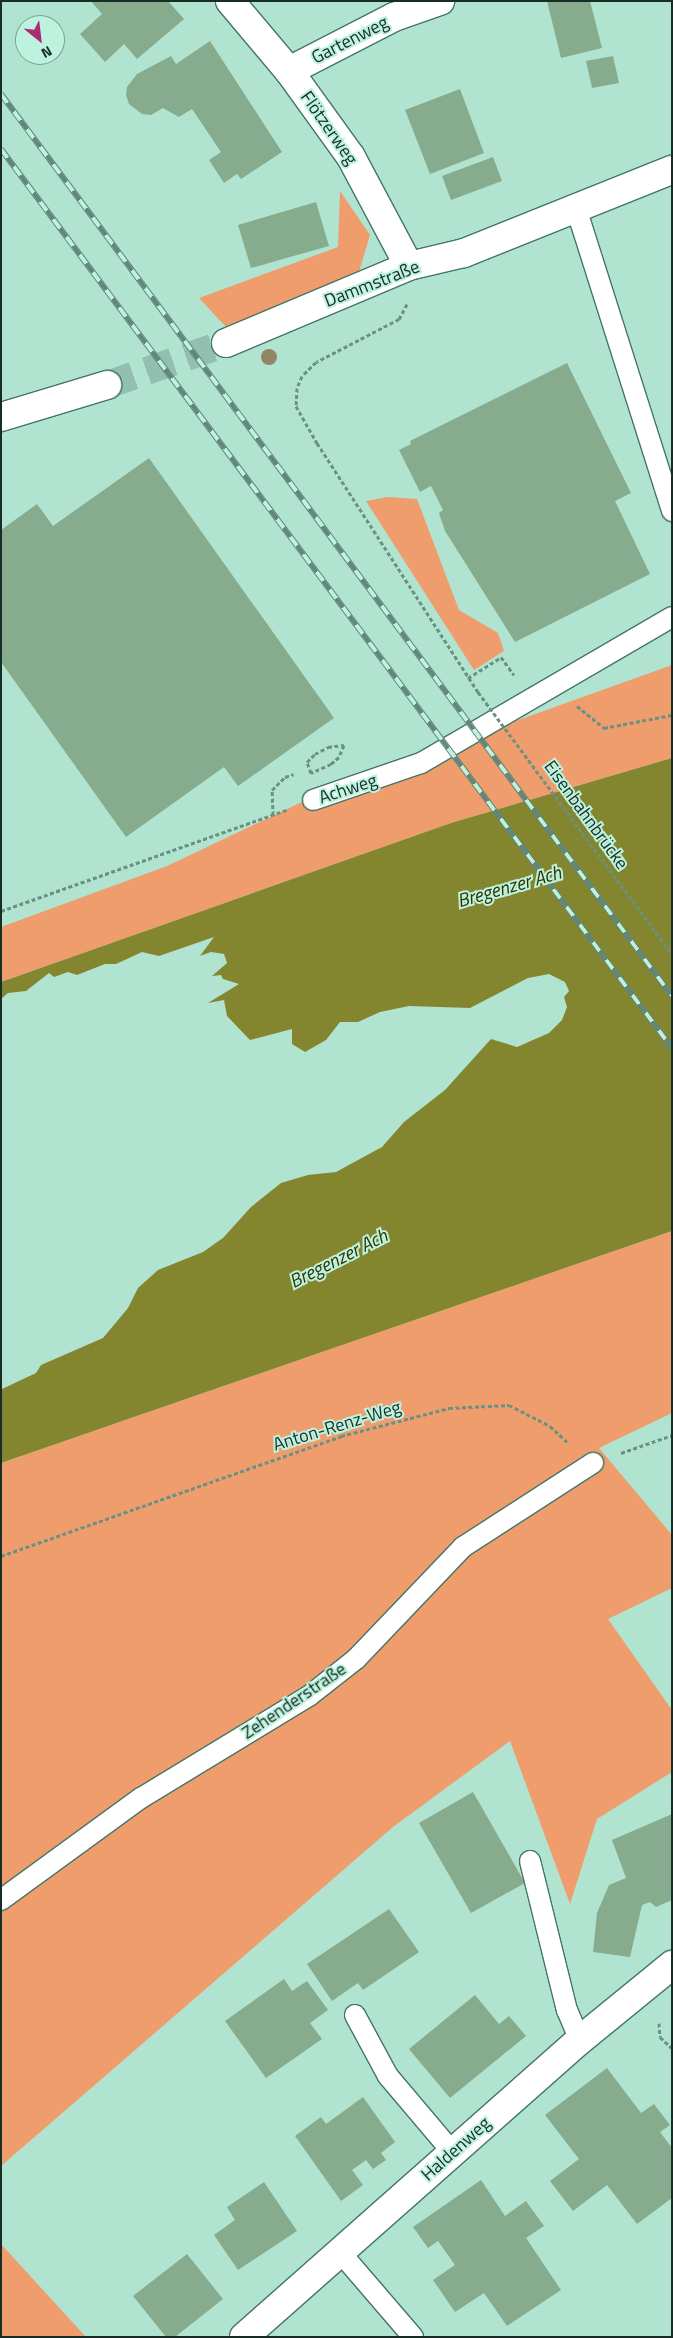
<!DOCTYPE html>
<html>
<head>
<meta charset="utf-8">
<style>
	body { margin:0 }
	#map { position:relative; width:673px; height:2338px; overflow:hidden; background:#b0e4d1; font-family:"Titillium Web",sans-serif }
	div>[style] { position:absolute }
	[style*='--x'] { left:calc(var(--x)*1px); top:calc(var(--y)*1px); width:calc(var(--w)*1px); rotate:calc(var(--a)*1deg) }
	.green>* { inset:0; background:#f09d6d }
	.water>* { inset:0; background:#84862f }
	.building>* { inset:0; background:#86ab8d }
	.minor-tunnel>* { height:28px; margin-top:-14px; transform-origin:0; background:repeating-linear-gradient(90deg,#92bfaf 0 28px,transparent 0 42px) }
	.path>* { height:3px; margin-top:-1.5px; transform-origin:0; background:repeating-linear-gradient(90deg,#6b9183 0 4px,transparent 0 6.5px) }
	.roads { filter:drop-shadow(1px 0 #447565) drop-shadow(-1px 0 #447565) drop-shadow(0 1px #447565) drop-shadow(0 -1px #447565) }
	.service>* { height:20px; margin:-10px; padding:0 10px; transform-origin:10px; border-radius:10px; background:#fff }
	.minor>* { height:28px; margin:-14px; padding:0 14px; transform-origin:14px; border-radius:14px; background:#fff }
	.rail>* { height:5.5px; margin-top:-2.75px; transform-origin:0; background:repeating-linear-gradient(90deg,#bdf2de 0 11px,#62877a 0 22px); box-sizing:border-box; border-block:1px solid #62877a }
	.path-bridge>* { height:3px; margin-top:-1.5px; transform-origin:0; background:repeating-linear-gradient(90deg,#6b9183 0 4px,transparent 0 6.5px) }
	.trees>* { width:16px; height:16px; margin:-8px; border-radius:50%; background:#918667 }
	span { translate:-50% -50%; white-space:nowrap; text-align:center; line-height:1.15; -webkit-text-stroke:4px #bdf2de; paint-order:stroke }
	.street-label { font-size:18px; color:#182d26 }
	.water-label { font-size:19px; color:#323200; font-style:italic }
	.frame { position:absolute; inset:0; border:2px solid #182d26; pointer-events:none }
	.north { position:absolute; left:15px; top:15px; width:50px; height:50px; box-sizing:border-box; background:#bdf2de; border:1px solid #7ba394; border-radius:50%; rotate:151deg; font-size:14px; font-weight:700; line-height:20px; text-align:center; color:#182d26 }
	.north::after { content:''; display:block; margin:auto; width:18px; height:22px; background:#ad2a75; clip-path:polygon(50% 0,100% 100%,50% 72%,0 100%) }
</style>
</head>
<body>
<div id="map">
	<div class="green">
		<div style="clip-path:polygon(340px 191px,370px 235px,356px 282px,284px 311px,226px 327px,199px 298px,338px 247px)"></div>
		<div style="clip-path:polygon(387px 497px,417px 499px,459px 610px,498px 633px,504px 651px,474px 670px,366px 501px)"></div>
		<div style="clip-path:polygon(672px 665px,672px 758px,451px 823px,1px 982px,1px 927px,167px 866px,342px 783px)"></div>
		<div style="clip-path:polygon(672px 1231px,672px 1413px,599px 1448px,672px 1535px,672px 1588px,608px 1619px,672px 1710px,672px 1772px,597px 1819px,570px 1904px,510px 1741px,393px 1827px,1px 2166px,1px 1463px)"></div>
		<div style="clip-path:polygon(1px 2244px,86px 2337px,1px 2337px)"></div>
	</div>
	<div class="water">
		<div style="clip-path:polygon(672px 758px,672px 1231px,1px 1463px,2px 1389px,36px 1373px,41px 1365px,103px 1338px,128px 1308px,138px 1288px,158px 1270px,203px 1252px,223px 1238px,251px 1207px,281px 1183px,308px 1175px,336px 1172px,382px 1147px,404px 1122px,445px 1090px,491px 1039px,517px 1047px,549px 1033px,562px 1020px,567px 1007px,564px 997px,569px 991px,565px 982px,549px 974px,528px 978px,470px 1008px,409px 1006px,380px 1012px,358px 1022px,340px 1022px,326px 1040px,305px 1052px,292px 1044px,292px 1029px,250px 1040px,227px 1016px,224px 1000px,208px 1003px,239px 984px,223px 979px,221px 975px,212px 976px,227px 963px,224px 954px,211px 952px,200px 956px,214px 937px,159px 956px,142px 952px,116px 964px,105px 964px,77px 975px,68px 972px,54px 977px,49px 973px,26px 991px,8px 993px,1px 999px,1px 982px,451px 823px)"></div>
	</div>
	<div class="building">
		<div style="clip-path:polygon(91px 1px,168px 1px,184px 19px,137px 59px,124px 44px,105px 62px,80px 34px,102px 14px)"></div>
		<div style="clip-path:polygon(547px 1px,590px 1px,602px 48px,561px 58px)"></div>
		<div style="clip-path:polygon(210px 41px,282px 152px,241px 179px,237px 174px,224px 183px,209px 160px,221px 152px,192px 109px,179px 117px,163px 108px,151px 115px,142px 114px,129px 104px,126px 95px,127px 87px,137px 74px,171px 56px,176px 64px)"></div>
		<div style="clip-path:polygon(613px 56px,619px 83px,592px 88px,586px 61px)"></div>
		<div style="clip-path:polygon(460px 89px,484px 153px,430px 174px,405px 110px)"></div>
		<div style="clip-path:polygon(493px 157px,502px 181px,451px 200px,442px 176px)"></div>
		<div style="clip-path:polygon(316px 202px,329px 246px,251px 268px,238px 225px)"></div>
		<div style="clip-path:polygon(567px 363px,631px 493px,615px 501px,650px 574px,515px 642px,445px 531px,439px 513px,443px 510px,431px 486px,420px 492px,399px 450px,411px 444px,410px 441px)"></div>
		<div style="clip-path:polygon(149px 458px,334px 718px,238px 786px,224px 767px,126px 837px,1px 662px,1px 530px,37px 504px,53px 526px)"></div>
		<div style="clip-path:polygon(473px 1792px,525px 1883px,471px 1913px,419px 1823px)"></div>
		<div style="clip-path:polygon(672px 1814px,672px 1900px,656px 1907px,650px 1902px,642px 1905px,630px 1957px,593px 1952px,597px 1913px,609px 1885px,626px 1878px,612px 1840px)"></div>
		<div style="clip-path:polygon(389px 1909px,419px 1952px,363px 1990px,358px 1983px,332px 2001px,307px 1964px)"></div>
		<div style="clip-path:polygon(284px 1979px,292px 1991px,307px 1981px,328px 2010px,310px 2023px,322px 2039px,266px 2078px,225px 2021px)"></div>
		<div style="clip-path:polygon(475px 1995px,499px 2024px,509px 2016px,526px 2036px,450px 2098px,409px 2049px)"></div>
		<div style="clip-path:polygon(607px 2068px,641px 2113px,654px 2104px,670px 2125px,660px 2132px,672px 2148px,672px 2198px,637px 2224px,607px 2185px,573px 2211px,550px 2181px,579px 2159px,545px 2115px)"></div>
		<div style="clip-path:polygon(363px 2097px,395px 2142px,381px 2153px,386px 2160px,373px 2169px,366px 2160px,352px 2170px,363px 2185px,341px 2201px,295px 2136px,321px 2117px,326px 2124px)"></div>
		<div style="clip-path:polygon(481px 2180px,505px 2216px,526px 2201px,544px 2226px,526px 2238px,561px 2290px,507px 2326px,484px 2293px,455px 2312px,433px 2280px,455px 2265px,438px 2241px,428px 2248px,413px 2227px)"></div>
		<div style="clip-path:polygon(264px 2182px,297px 2231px,238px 2270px,214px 2235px,235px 2220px,227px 2207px)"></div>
		<div style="clip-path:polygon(187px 2254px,223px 2299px,175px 2337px,166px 2337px,133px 2296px)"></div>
	</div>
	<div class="minor-tunnel">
		<div style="--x:107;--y:385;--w:126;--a:-19.4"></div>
	</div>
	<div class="path">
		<div style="--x:407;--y:304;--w:17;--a:118"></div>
		<div style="--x:399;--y:319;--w:93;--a:152.6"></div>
		<div style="--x:316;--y:362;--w:20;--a:135"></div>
		<div style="--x:302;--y:376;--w:13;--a:113"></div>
		<div style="--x:297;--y:388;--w:18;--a:93"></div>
		<div style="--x:296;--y:406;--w:43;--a:60.4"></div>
		<div style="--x:317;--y:443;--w:297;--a:57.1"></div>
		<div style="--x:468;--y:678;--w:39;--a:-32"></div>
		<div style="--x:501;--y:657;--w:22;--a:54"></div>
		<div style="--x:577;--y:706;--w:35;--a:39"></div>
		<div style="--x:604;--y:728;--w:69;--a:-10.8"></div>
		<div style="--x:344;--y:745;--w:13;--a:113"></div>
		<div style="--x:339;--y:757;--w:11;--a:139"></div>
		<div style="--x:331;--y:764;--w:22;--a:156"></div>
		<div style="--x:311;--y:773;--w:12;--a:-110"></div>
		<div style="--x:307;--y:762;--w:11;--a:-45"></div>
		<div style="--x:315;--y:754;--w:15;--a:-28"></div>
		<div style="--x:328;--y:747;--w:16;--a:-7"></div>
		<div style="--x:273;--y:815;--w:25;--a:-92"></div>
		<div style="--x:272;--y:790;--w:18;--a:-45"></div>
		<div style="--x:285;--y:777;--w:9;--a:-18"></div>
		<div style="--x:1;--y:911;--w:303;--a:-19.5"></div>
		<div style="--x:621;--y:1453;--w:54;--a:-19.4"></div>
		<div style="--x:1;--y:1556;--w:361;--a:-19.4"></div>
		<div style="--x:341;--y:1436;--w:112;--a:-14.5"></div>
		<div style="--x:449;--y:1408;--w:60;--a:-2.9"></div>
		<div style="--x:509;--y:1405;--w:46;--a:27.1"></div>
		<div style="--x:550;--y:1426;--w:25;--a:43"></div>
		<div style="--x:659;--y:2023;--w:14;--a:86"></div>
		<div style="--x:660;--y:2037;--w:16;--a:43"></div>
	</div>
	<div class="roads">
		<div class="service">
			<div style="--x:576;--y:208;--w:318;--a:72.4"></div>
			<div style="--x:313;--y:800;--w:114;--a:-18.9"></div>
			<div style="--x:421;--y:763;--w:290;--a:-30.2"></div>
			<div style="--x:530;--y:1861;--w:154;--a:76.1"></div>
			<div style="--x:567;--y:2010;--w:33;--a:67"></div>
			<div style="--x:1;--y:1900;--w:173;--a:-36.1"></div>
			<div style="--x:141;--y:1798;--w:197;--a:-31.3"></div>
			<div style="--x:309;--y:1696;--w:60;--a:-38.2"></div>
			<div style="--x:356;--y:1659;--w:155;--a:-46.3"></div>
			<div style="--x:463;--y:1547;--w:155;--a:-32.9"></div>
			<div style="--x:355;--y:2015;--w:69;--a:61.6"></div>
			<div style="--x:388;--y:2076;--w:101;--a:49.8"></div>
			<div style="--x:340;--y:2252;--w:112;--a:49.3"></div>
		</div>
		<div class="minor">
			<div style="--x:230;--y:1;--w:92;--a:49.9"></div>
			<div style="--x:289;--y:71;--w:106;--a:54.2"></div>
			<div style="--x:351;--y:157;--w:123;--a:62"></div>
			<div style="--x:289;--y:71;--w:118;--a:-27.2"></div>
			<div style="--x:394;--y:17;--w:49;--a:-19.2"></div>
			<div style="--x:226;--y:343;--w:199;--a:-22.8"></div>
			<div style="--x:409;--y:266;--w:57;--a:-13.3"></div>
			<div style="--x:464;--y:253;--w:224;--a:-21.8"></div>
			<div style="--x:1;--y:417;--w:111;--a:-16.8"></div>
			<div style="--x:244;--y:2337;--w:448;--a:-41.5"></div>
			<div style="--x:580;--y:2040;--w:119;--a:-39.2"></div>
		</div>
	</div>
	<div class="rail">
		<div style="--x:1;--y:94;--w:1124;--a:53.35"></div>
		<div style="--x:1;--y:149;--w:1122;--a:53.26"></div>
	</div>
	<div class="path-bridge">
		<div style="--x:478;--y:692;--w:326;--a:53.5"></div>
	</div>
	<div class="trees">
		<div style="left:269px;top:357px"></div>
	</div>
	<div class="street-label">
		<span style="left:350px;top:40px;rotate:-27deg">Gartenweg</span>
		<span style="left:329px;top:128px;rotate:55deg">Flötzerweg</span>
		<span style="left:372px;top:284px;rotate:-21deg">Dammstraße</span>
		<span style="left:348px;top:789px;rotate:-18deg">Achweg</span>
		<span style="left:586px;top:815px;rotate:54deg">Eisenbahnbrücke</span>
		<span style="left:337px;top:1426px;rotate:-17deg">Anton-Renz-Weg</span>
		<span style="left:294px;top:1701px;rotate:-34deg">Zehenderstraße</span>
		<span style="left:456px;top:2149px;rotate:-42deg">Haldenweg</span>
	</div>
	<div class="water-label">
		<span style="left:509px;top:886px;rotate:-16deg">Bregenzer Ach</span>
		<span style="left:338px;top:1258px;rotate:-27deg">Bregenzer Ach</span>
	</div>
	<div class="frame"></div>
	<div class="north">N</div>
</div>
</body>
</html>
